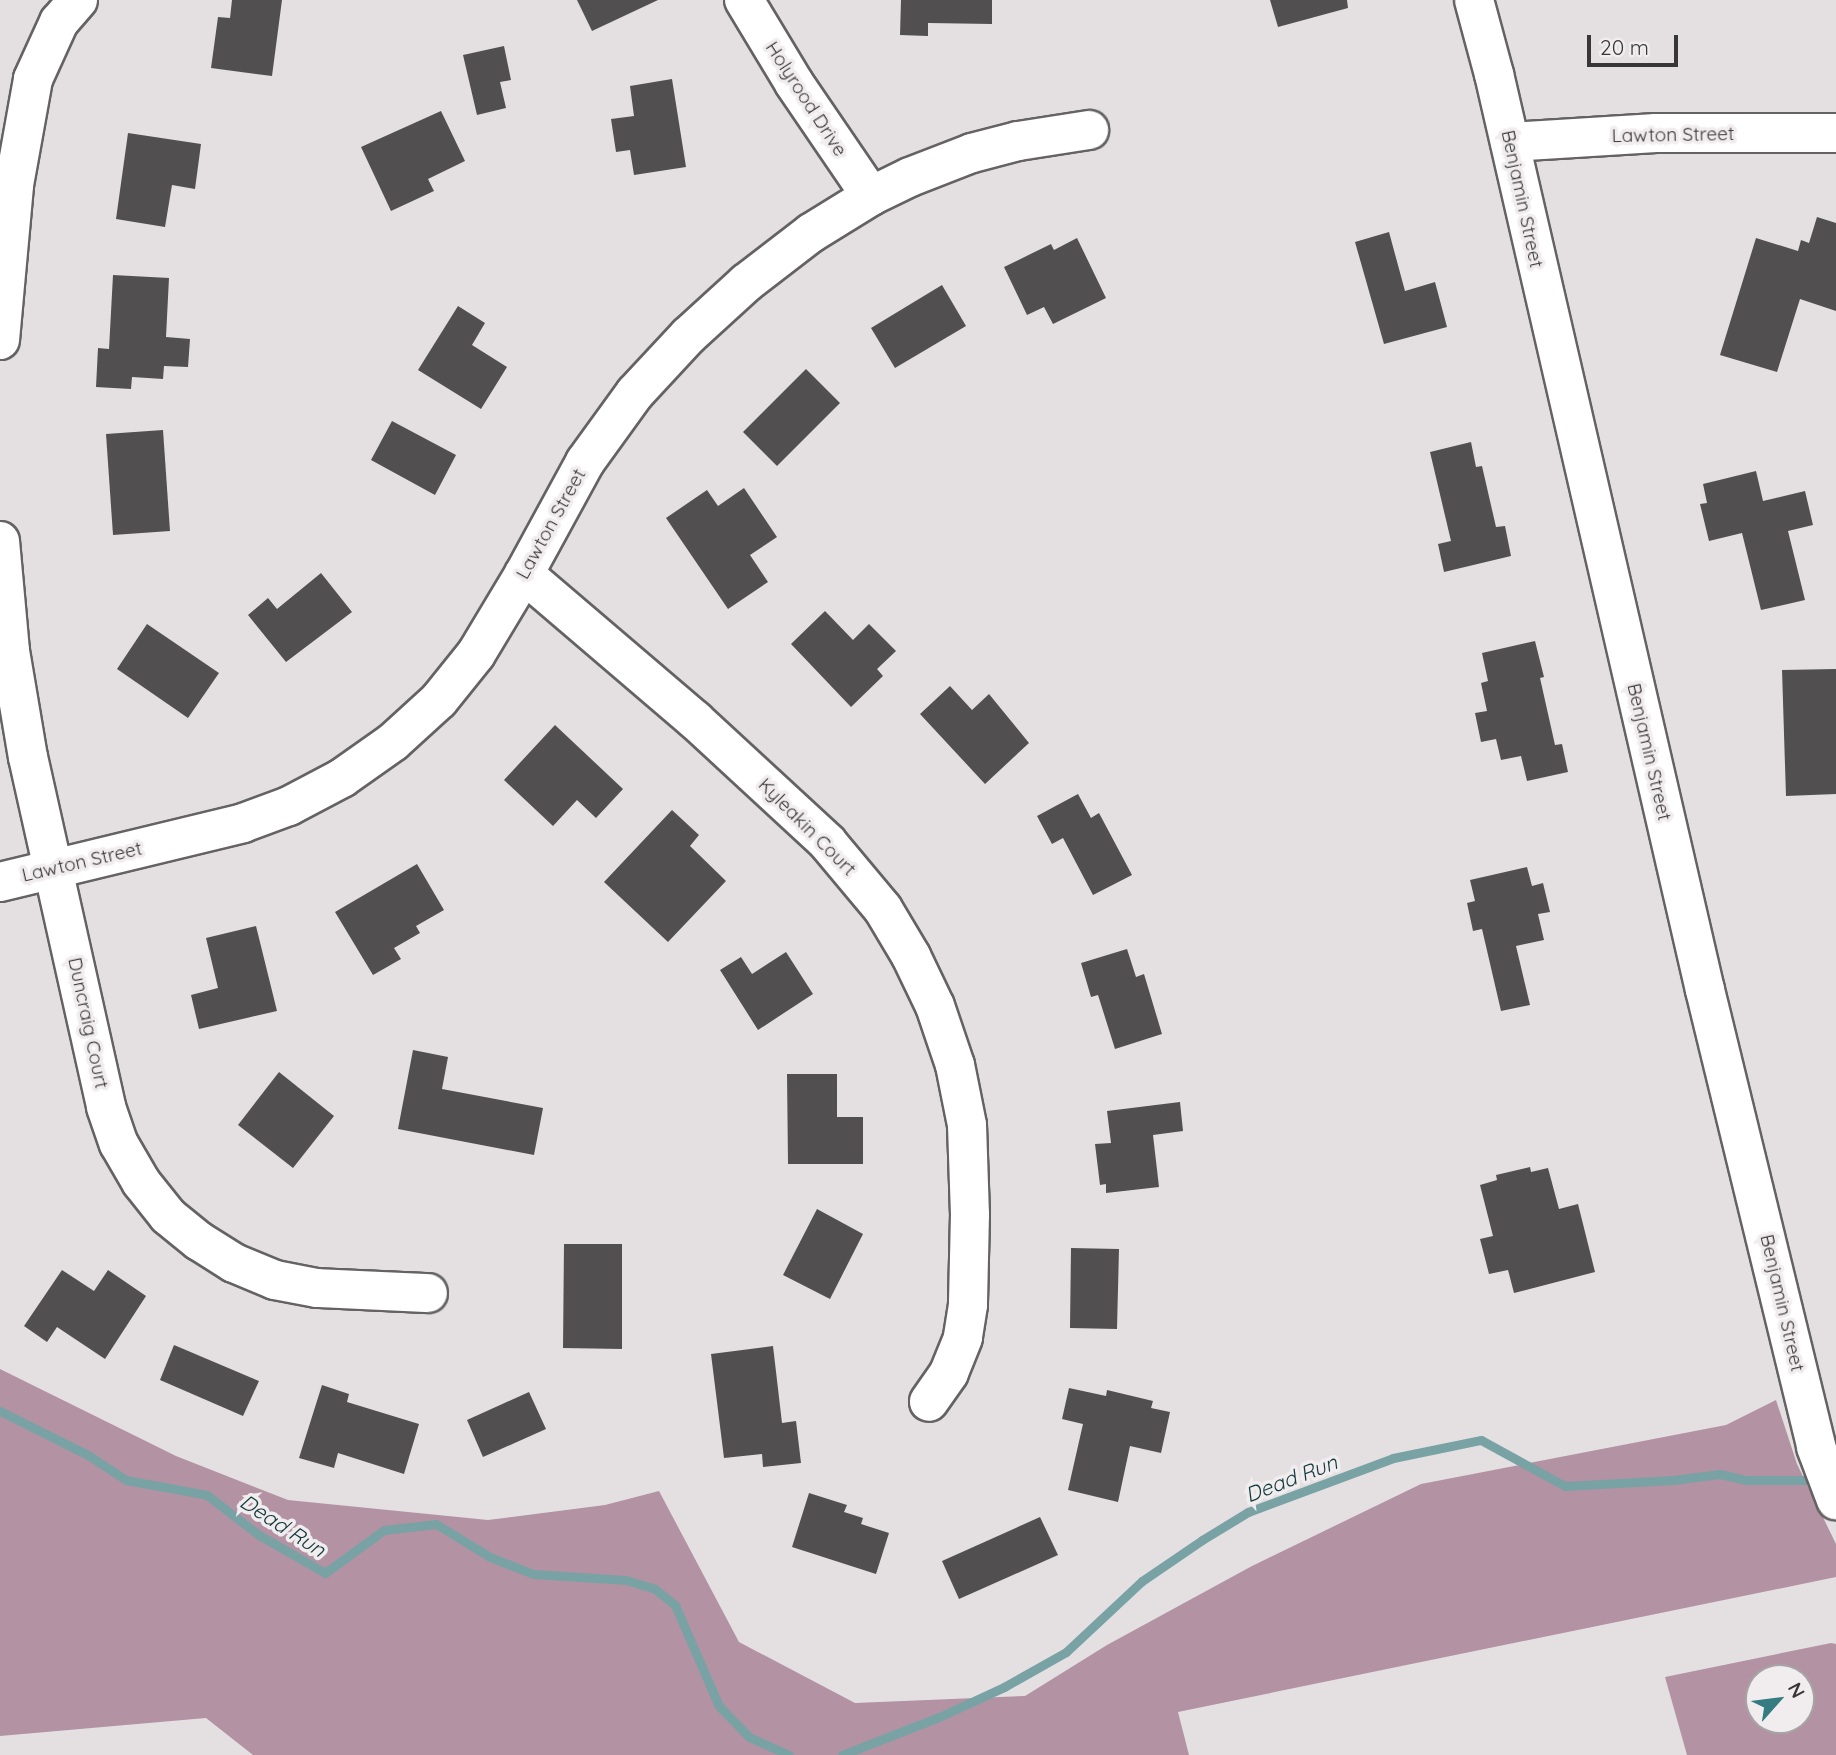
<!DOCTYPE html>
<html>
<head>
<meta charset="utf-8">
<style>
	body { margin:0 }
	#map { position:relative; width:1836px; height:1755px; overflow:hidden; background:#e4e0e2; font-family:Quicksand,sans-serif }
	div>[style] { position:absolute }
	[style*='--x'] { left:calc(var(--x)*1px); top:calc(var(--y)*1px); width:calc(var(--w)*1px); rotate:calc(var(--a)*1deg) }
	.forest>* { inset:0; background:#b393a3 }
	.stream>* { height:9px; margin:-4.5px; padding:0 4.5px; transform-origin:4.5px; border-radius:4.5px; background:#79a2a4 }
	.building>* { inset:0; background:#524f51 }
	.roads { filter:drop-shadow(2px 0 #656264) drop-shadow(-2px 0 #656264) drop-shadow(0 2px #656264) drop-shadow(0 -2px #656264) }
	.minor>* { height:38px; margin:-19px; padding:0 19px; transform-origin:19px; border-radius:19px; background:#fff }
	span { translate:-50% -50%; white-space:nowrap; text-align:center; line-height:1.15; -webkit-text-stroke:7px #f1edef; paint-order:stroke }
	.street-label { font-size:19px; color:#383738 }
	.water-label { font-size:21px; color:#0f383b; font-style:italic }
	.north { position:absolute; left:1745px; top:1664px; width:70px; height:70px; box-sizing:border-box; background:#f1edef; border:2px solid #a7a4a6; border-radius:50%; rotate:62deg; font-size:19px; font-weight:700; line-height:28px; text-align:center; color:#383738 }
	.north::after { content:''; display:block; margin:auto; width:24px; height:32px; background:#347c81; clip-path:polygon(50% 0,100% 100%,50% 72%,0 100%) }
	.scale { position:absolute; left:1587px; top:35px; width:91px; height:32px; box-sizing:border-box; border:4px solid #383738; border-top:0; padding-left:9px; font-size:21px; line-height:24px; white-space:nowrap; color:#383738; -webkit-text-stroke:5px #f1edef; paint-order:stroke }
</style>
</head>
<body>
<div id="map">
	<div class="forest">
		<div style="clip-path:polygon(0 1369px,176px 1456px,288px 1500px,488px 1520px,605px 1505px,659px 1491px,739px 1642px,855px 1703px,1025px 1696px,1107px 1645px,1252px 1566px,1421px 1484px,1726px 1425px,1776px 1400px,1797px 1464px,1836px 1544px,1836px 1577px,1178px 1712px,1189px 1755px,253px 1755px,206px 1718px,0 1736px)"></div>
		<div style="clip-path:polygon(evenodd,1831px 1643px,1836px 1644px,1836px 1755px,1687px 1755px,1665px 1677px,1831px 1643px,1801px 1678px,1801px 1720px,1759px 1720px,1759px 1678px,1801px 1678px)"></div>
	</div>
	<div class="stream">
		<div style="--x:0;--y:1411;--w:98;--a:26.6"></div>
		<div style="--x:88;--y:1455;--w:45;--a:33.3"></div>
		<div style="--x:126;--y:1480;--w:82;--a:10.5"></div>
		<div style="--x:207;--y:1495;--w:66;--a:37.6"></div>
		<div style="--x:259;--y:1535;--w:76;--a:29.9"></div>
		<div style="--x:325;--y:1573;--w:73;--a:-36.1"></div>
		<div style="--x:384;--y:1530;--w:52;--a:-6.6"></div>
		<div style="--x:436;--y:1524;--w:63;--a:31.4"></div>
		<div style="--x:490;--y:1557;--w:46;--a:21.6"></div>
		<div style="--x:533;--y:1574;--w:93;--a:3.7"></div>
		<div style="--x:626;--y:1580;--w:30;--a:17"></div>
		<div style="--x:655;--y:1589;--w:26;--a:39"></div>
		<div style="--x:675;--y:1605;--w:110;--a:66.5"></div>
		<div style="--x:719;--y:1706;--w:43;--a:45.9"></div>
		<div style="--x:749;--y:1737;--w:44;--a:24.2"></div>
		<div style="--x:842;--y:1755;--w:104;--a:-21.4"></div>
		<div style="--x:939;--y:1717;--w:72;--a:-24.8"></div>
		<div style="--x:1004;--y:1687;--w:71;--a:-29.4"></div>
		<div style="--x:1066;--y:1652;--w:104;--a:-43.1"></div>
		<div style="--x:1142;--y:1581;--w:73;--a:-34.3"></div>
		<div style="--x:1202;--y:1540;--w:54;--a:-31.3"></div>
		<div style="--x:1248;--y:1512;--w:155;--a:-20.4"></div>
		<div style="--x:1393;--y:1458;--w:90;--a:-11.6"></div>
		<div style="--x:1481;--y:1440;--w:96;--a:28.7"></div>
		<div style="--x:1565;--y:1486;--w:108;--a:-3.2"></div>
		<div style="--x:1673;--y:1480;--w:47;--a:-7.3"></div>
		<div style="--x:1720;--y:1474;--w:26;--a:13"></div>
		<div style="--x:1745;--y:1480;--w:61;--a:0"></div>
	</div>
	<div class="building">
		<div style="clip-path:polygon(232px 0,282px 0,272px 76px,211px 68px,218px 17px,230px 18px)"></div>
		<div style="clip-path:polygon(577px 0,658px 0,592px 31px)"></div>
		<div style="clip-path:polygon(901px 0,992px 0,992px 24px,928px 23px,928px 36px,900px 35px)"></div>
		<div style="clip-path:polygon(1270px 0,1347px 0,1348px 8px,1278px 27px)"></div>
		<div style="clip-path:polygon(504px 46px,511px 80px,500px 82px,506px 108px,477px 115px,463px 55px)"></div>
		<div style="clip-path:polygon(672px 79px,686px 167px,634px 175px,630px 150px,616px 152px,611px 119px,634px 116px,630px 86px)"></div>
		<div style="clip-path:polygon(441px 111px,465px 161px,428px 179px,434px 191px,391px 211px,361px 147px)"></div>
		<div style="clip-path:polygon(128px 133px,201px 144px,195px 189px,172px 185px,165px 227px,116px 219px)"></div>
		<div style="clip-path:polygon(1817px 217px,1836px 223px,1836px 311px,1800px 299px,1777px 372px,1720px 355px,1756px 238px,1798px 251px,1801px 240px,1809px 243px)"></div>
		<div style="clip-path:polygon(1389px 232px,1405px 291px,1435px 282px,1447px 327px,1384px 344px,1355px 242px)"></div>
		<div style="clip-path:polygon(1077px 238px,1106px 298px,1053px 324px,1044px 307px,1027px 315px,1004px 267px,1051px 244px,1054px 250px)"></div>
		<div style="clip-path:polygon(113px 275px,169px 278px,166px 337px,190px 339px,188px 367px,164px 366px,163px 379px,132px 377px,131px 389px,96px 387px,98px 348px,109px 349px)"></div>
		<div style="clip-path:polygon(942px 285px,966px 326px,895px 368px,871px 328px)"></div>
		<div style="clip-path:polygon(458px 306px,485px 323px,472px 345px,507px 367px,481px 409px,418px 370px)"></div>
		<div style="clip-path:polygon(806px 369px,840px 403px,777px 466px,743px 432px)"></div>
		<div style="clip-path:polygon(392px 421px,456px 455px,435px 495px,371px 460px)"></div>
		<div style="clip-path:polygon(163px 430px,170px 531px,113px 535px,106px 434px)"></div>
		<div style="clip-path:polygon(1471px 442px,1476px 467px,1482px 466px,1496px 527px,1505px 526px,1511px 556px,1444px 572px,1438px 544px,1451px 541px,1430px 452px)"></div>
		<div style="clip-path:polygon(1756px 471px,1763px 501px,1805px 491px,1813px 525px,1788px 531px,1805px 600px,1761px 610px,1742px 533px,1709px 541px,1700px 504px,1707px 503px,1703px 484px)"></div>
		<div style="clip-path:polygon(744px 488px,777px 537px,750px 555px,768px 582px,728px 609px,666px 518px,707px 490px,718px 506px)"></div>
		<div style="clip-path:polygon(321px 573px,352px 612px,286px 662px,248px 615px,268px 598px,277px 609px)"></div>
		<div style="clip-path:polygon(825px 611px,853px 640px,869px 624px,896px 651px,877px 669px,883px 676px,851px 707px,791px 644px)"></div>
		<div style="clip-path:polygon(147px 624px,219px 673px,188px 718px,117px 669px)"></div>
		<div style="clip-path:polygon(1535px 641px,1544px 677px,1540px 678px,1555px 745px,1562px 744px,1568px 772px,1527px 781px,1521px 756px,1501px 760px,1496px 739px,1481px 742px,1475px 713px,1487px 711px,1481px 683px,1488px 681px,1482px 653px)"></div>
		<div style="clip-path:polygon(1836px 669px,1836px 794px,1786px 796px,1782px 670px)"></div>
		<div style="clip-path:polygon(950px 686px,972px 710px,989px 694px,1029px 743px,985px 784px,920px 714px)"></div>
		<div style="clip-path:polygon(555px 725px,623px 789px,596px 818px,577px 800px,553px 826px,504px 780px)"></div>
		<div style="clip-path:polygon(1078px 794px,1091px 818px,1099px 813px,1132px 875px,1093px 895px,1063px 838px,1052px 844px,1037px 816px)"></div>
		<div style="clip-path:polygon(672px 810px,699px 835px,690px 846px,726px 881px,668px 942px,604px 882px)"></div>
		<div style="clip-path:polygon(417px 864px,444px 910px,416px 926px,420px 933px,394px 948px,401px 959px,373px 975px,335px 912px)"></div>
		<div style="clip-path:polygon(1527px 867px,1532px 886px,1543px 883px,1550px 912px,1538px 914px,1544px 940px,1516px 946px,1530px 1005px,1501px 1011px,1482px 929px,1473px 931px,1467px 903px,1475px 901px,1470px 880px)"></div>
		<div style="clip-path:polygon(256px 926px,277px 1011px,199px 1029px,191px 995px,218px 988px,206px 938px)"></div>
		<div style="clip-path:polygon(1127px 949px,1136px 977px,1144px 974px,1162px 1034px,1115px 1049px,1098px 995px,1091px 997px,1081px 963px)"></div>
		<div style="clip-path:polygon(786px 952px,813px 994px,758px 1030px,720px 970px,741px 957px,752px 974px)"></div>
		<div style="clip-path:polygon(413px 1050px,448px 1057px,442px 1089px,543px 1108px,534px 1155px,398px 1129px)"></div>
		<div style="clip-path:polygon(279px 1072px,334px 1116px,293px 1168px,238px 1125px)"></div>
		<div style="clip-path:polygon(787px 1074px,837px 1074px,837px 1117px,863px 1117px,863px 1164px,788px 1164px)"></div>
		<div style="clip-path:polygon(1180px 1102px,1183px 1131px,1153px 1135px,1159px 1187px,1106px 1193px,1106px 1184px,1100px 1185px,1095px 1144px,1111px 1143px,1107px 1111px)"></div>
		<div style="clip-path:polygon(1530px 1167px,1531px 1172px,1548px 1168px,1559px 1209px,1578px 1204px,1595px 1272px,1514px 1293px,1508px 1270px,1489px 1274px,1480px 1239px,1493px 1236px,1480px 1185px,1497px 1180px,1496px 1175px)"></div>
		<div style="clip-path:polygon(817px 1209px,863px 1234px,830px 1299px,783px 1275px)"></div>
		<div style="clip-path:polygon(564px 1244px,622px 1244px,622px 1349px,563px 1348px)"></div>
		<div style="clip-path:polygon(1071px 1248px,1119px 1249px,1117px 1329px,1070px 1328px)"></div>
		<div style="clip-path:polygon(62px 1270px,94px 1291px,108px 1270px,146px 1296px,105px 1359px,57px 1327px,47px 1342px,24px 1326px)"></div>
		<div style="clip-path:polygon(174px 1345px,259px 1381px,243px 1416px,160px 1380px)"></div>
		<div style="clip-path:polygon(773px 1346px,782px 1423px,796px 1421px,801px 1463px,763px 1467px,762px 1454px,724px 1458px,711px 1354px)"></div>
		<div style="clip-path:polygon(322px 1385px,349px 1394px,347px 1402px,419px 1424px,404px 1474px,338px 1453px,334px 1468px,299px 1458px)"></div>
		<div style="clip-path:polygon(1069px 1388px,1106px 1396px,1107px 1390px,1153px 1401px,1151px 1408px,1170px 1412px,1161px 1453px,1130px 1446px,1118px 1502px,1068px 1490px,1083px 1424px,1062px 1419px)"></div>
		<div style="clip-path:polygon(529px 1392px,546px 1429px,483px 1457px,467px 1420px)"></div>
		<div style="clip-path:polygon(809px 1493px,847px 1505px,844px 1512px,863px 1518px,861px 1524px,889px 1533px,876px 1574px,792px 1547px)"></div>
		<div style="clip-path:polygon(1040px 1517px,1058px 1555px,959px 1599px,942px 1561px)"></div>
	</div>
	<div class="roads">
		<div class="minor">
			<div style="--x:744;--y:0;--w:97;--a:58.9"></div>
			<div style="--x:794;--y:83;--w:137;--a:55.7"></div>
			<div style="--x:1474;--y:0;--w:77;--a:74.9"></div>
			<div style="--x:1494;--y:74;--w:940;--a:77.03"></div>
			<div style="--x:1705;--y:990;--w:470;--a:76.3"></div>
			<div style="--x:1816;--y:1447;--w:57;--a:69.3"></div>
			<div style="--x:1510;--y:142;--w:146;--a:-3.5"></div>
			<div style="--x:1656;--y:133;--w:180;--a:0"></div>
			<div style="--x:0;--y:340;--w:156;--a:-84.8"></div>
			<div style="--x:14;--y:185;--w:108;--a:-79.8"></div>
			<div style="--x:33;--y:79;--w:63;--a:-65.5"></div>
			<div style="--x:59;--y:22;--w:29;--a:-49"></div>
			<div style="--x:0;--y:541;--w:110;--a:84.8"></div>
			<div style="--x:10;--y:651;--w:108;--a:80.4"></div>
			<div style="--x:28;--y:757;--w:359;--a:77.4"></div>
			<div style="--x:106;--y:1107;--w:39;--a:71"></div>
			<div style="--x:119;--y:1144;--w:44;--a:59.9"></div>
			<div style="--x:141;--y:1182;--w:43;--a:51.5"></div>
			<div style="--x:168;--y:1216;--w:40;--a:39"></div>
			<div style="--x:199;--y:1241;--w:41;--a:32.2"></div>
			<div style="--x:234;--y:1263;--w:44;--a:22.5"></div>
			<div style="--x:275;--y:1280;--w:43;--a:10.8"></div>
			<div style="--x:317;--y:1288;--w:111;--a:2.6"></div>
			<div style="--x:524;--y:574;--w:225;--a:40.5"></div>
			<div style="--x:695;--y:720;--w:180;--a:42.7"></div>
			<div style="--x:827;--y:842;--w:87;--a:50.1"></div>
			<div style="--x:883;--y:909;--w:55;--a:59.2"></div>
			<div style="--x:911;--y:956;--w:55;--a:64.4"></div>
			<div style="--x:935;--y:1006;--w:62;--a:71.3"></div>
			<div style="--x:955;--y:1065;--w:61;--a:78.7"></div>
			<div style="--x:967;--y:1125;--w:89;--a:88.1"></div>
			<div style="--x:970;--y:1214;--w:91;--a:91.3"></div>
			<div style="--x:968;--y:1305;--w:33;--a:99"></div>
			<div style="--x:963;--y:1338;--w:38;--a:112"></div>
			<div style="--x:949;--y:1373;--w:35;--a:125"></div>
			<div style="--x:0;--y:882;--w:250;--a:-13.6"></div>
			<div style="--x:243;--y:823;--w:49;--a:-20.3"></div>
			<div style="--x:289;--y:806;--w:60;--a:-27.8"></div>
			<div style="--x:342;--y:778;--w:62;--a:-35.2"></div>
			<div style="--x:393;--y:742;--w:62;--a:-42.4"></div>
			<div style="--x:439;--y:700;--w:59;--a:-51.2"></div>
			<div style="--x:476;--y:654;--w:93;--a:-59"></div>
			<div style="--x:524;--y:574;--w:128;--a:-61.4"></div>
			<div style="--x:585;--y:462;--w:85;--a:-54.1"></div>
			<div style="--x:635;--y:393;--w:78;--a:-47.1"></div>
			<div style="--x:688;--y:336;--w:79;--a:-42.4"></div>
			<div style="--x:746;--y:283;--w:82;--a:-37.6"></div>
			<div style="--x:811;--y:233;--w:70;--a:-31.7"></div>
			<div style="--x:871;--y:196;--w:43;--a:-26"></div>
			<div style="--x:910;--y:177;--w:66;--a:-21.2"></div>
			<div style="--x:972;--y:153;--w:48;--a:-14.6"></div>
			<div style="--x:1018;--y:141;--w:72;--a:-8.8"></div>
		</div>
	</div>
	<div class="street-label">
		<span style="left:806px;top:99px;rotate:57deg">Holyrood Drive</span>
		<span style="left:1673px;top:135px;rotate:-1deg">Lawton Street</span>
		<span style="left:1522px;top:199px;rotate:78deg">Benjamin Street</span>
		<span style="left:551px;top:524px;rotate:-61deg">Lawton Street</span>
		<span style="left:1649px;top:752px;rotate:77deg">Benjamin Street</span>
		<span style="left:807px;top:827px;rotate:45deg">Kyleakin Court</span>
		<span style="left:82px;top:862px;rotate:-13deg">Lawton Street</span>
		<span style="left:88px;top:1023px;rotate:78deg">Duncraig Court</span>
		<span style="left:1782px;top:1303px;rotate:77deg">Benjamin Street</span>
	</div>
	<div class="water-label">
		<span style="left:1291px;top:1478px;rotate:-21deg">Dead Run</span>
		<span style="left:283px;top:1525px;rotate:33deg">Dead Run</span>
	</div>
	<div class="north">N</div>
	<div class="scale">20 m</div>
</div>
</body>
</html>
